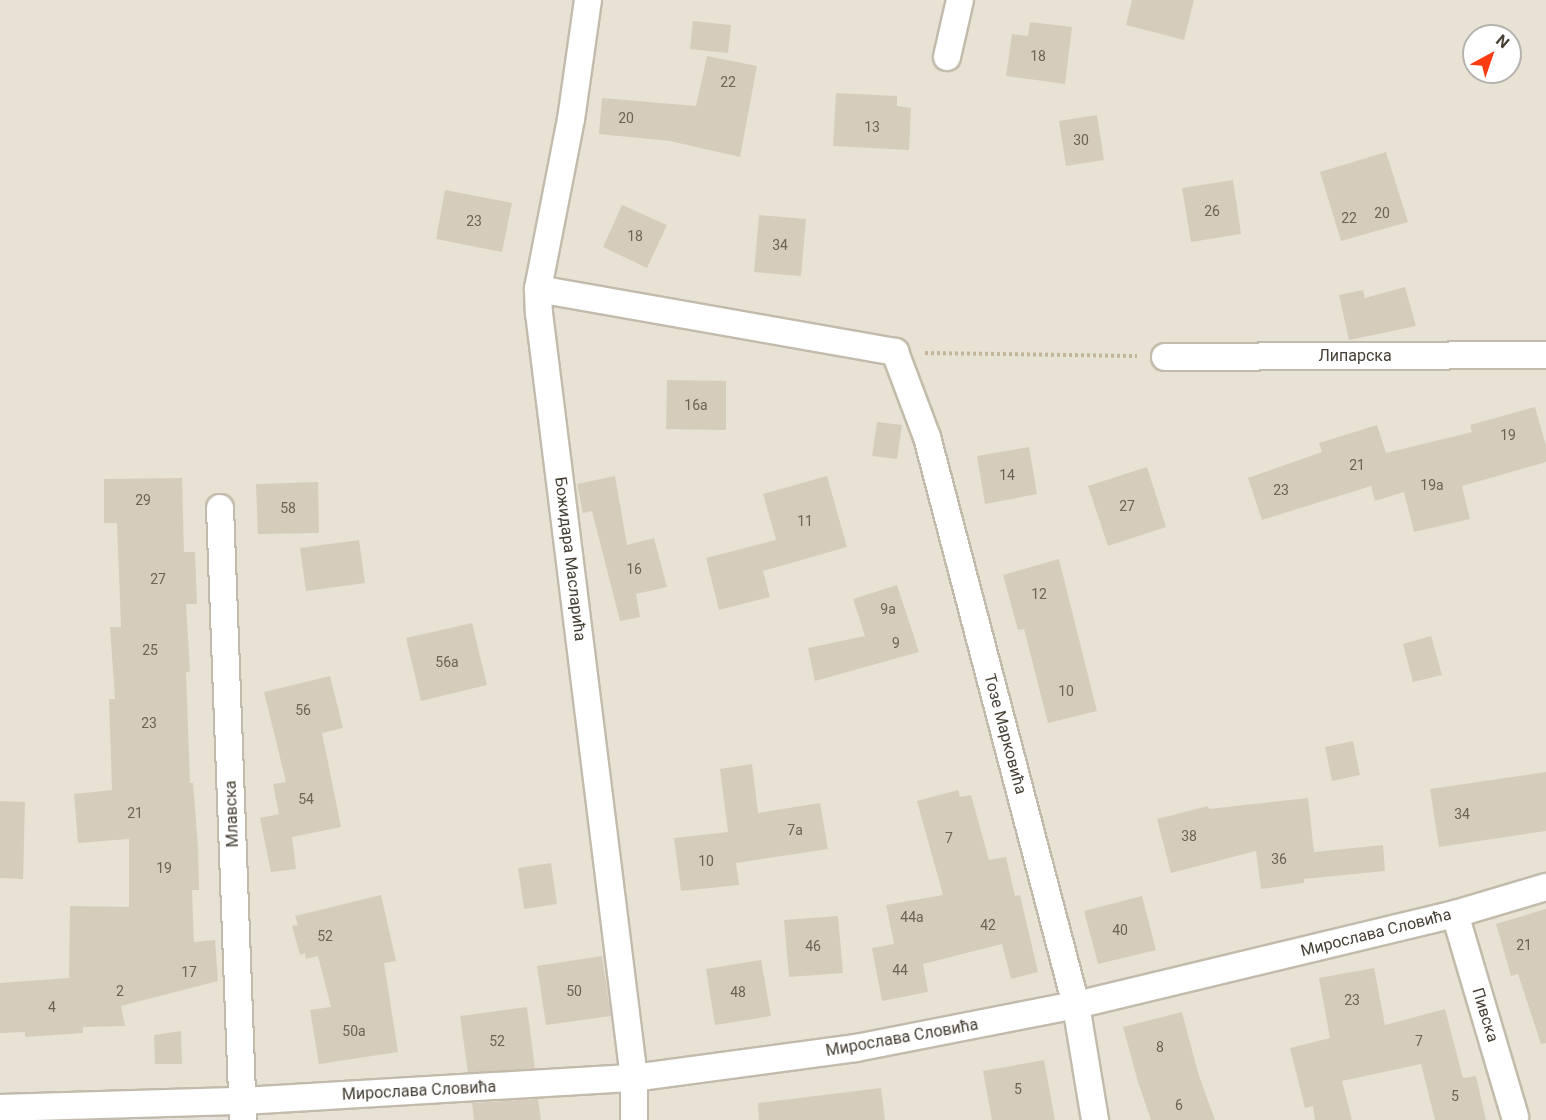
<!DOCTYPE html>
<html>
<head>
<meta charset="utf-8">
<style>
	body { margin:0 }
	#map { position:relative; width:1546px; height:1120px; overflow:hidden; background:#f4f0e6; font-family:Roboto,sans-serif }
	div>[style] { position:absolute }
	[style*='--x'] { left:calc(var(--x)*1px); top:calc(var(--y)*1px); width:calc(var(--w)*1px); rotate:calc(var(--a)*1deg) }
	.residential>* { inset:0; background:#e8e2d4 }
	.industrial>* { inset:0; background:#e6e1db }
	.building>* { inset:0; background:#d6ccbb }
	.path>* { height:4px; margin-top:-2px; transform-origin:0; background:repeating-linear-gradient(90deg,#c2b599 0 3px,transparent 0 6px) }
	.roads { filter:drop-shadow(2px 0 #c2bbab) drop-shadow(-2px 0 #c2bbab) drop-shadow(0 2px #c2bbab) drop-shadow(0 -2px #c2bbab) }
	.minor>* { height:26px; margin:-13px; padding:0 13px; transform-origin:13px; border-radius:13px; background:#fff }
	span { translate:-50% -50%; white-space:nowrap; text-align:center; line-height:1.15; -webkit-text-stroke:6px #fff; paint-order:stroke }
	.number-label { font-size:14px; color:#6b6356 }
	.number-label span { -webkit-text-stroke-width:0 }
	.street-label { font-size:16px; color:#474035 }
	.north { position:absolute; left:1462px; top:24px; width:60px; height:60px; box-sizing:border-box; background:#fff; border:2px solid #b5b3ae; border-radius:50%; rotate:40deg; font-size:16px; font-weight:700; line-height:24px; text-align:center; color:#474035 }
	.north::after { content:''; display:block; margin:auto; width:21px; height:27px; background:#ff3c11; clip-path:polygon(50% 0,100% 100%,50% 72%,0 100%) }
</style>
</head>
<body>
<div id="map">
	<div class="residential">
		<div style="clip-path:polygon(evenodd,0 0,1546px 0,1546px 1120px,243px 1120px,0 1106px,0 0,1474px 36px,1510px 36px,1510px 72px,1474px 72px,1474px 36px)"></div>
	</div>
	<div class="industrial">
		<div style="clip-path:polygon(243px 1101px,243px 1120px,0 1120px)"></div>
	</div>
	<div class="building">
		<div style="clip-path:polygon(1132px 0,1194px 0,1184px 40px,1126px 25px)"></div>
		<div style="clip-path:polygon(693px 21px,731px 25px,728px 53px,690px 49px)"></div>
		<div style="clip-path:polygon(1030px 22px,1072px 27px,1065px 84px,1006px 76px,1012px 34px,1028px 36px)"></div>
		<div style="clip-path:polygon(707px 56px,757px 66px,740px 157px,670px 141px,599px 134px,602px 98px,696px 106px)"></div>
		<div style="clip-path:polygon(836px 93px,897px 96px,897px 106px,911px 108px,909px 150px,833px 146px)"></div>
		<div style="clip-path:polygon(1097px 115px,1104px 160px,1066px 166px,1059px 121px)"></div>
		<div style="clip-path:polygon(1386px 152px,1408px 222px,1341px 241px,1320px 172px)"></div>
		<div style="clip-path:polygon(1233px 180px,1241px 234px,1191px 242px,1182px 188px)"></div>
		<div style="clip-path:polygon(445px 190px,512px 203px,502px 252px,436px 239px)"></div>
		<div style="clip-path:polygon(622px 205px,667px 225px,647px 268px,603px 247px)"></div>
		<div style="clip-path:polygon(759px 215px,806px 219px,801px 276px,754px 272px)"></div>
		<div style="clip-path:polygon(1405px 287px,1416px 326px,1349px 340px,1339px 295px,1363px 290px,1365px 298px)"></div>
		<div style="clip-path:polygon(667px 380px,726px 381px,726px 430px,666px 429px)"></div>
		<div style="clip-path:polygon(1535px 407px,1546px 446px,1546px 462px,1462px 486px,1470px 519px,1414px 532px,1404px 492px,1375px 501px,1371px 486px,1262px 520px,1248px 478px,1322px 452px,1319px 443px,1377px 425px,1386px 453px,1472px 432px,1470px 425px)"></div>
		<div style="clip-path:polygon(877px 422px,902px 425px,897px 459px,872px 456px)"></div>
		<div style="clip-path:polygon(1029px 447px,1037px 494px,985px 504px,977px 456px)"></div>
		<div style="clip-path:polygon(1147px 467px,1166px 527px,1108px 546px,1088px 486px)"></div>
		<div style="clip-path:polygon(615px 476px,627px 545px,654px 538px,667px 587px,636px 594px,640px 617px,620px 621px,592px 511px,583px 513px,577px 484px)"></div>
		<div style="clip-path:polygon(827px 476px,847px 547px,763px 571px,770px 597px,719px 610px,706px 558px,776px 540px,763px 494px)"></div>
		<div style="clip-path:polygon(182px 478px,184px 552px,195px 552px,197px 604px,186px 604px,190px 672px,186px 672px,190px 783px,193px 783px,198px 847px,199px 890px,192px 890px,194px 942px,215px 940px,218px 981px,121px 1006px,125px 1026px,83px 1027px,83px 1033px,25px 1037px,25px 1032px,0 1033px,0 983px,69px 978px,70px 906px,129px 907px,129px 839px,78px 843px,74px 794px,112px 790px,109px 699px,115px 699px,110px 627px,121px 627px,117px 523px,104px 523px,104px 479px)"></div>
		<div style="clip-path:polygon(318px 482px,319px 533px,258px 534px,256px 484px)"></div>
		<div style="clip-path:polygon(359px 540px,365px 583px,306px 591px,300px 548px)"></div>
		<div style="clip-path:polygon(1059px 559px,1097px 711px,1048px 723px,1024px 629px,1018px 630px,1003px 575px)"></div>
		<div style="clip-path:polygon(897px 585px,919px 652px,815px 681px,808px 648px,865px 636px,853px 599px)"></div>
		<div style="clip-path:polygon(472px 623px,487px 685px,421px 701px,406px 638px)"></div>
		<div style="clip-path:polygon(1431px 636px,1442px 675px,1413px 682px,1403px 644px)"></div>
		<div style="clip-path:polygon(330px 676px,343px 728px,322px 733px,341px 827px,292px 837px,296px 869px,271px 872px,260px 818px,279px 814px,273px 784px,286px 782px,264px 692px)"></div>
		<div style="clip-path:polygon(1353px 741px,1360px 775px,1332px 781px,1325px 747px)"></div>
		<div style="clip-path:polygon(752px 764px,758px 813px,820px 803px,828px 849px,736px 863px,739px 885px,681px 891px,674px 838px,728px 832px,720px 769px)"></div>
		<div style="clip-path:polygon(1546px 772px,1546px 831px,1439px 847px,1430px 789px)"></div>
		<div style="clip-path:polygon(958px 790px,960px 797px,971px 795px,989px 860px,1006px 857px,1015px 896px,1020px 895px,1038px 972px,1011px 979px,1002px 944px,923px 964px,928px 992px,882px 1001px,872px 948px,894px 944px,886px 905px,943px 895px,917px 801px)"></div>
		<div style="clip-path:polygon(1308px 798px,1314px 852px,1383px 845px,1385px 871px,1304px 879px,1304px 883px,1261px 889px,1256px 851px,1171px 873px,1157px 819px,1208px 806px,1209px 809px)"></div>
		<div style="clip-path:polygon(0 801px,25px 802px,23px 879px,0 878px)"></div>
		<div style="clip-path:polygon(551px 863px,557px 904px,524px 909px,518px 868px)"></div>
		<div style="clip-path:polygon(381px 895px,396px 961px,384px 963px,398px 1052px,319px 1064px,310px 1010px,331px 1007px,318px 956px,306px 959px,305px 953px,300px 955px,292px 926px,298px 925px,295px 916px)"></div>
		<div style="clip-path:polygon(1142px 896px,1156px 950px,1098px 964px,1084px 911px)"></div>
		<div style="clip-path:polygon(1546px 909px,1546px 1043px,1541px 1044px,1518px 974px,1511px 976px,1496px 924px)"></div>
		<div style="clip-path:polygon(838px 916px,843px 973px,789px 977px,784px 920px)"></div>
		<div style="clip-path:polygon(602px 956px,611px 1016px,546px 1025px,537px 966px)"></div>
		<div style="clip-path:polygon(761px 960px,771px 1016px,715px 1025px,706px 969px)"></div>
		<div style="clip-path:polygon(1374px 968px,1385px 1025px,1445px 1009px,1463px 1078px,1476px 1076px,1486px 1120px,1435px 1120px,1421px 1064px,1342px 1081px,1352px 1120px,1315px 1120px,1313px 1106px,1305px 1108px,1290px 1048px,1330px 1038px,1319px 978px)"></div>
		<div style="clip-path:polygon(527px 1007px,535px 1069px,468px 1073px,460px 1016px)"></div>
		<div style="clip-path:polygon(1182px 1012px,1198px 1073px,1215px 1120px,1151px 1120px,1138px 1082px,1123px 1027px)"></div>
		<div style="clip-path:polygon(181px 1031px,182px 1064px,155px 1064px,154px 1035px)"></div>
		<div style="clip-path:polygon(1044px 1060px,1055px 1120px,992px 1120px,983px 1071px)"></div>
		<div style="clip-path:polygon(881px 1088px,885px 1120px,759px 1120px,758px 1103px)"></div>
		<div style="clip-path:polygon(538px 1099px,541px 1120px,474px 1120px,472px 1103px)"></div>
	</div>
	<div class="path">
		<div style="--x:925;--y:353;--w:212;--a:0.8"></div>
	</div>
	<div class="roads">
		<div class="minor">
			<div style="--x:588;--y:0;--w:120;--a:98.1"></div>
			<div style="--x:571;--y:119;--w:173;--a:101"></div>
			<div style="--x:538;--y:289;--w:24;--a:88"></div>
			<div style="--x:539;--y:313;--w:771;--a:82.92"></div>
			<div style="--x:634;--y:1078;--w:42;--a:90"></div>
			<div style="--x:947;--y:57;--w:58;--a:-77.2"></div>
			<div style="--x:538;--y:289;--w:363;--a:10"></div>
			<div style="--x:895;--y:352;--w:91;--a:69.4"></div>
			<div style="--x:927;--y:437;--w:587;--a:75.3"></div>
			<div style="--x:1076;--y:1005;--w:117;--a:80.6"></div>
			<div style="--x:1165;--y:357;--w:381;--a:-0.3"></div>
			<div style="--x:220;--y:508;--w:612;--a:87.85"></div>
			<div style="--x:1455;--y:914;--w:212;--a:73.5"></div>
			<div style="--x:0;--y:1108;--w:243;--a:-1.7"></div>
			<div style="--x:243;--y:1101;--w:392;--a:-3.4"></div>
			<div style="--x:634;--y:1078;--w:224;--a:-7.7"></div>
			<div style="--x:856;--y:1048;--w:224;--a:-11.1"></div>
			<div style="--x:1076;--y:1005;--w:390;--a:-13.5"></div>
			<div style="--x:1455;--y:914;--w:95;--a:-16.5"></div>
		</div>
	</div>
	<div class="number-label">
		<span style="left:1038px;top:56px">18</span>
		<span style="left:728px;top:82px">22</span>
		<span style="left:626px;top:118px">20</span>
		<span style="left:872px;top:127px">13</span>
		<span style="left:1081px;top:140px">30</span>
		<span style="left:1212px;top:211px">26</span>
		<span style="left:1382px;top:213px">20</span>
		<span style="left:1349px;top:218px">22</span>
		<span style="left:474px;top:221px">23</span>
		<span style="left:635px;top:236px">18</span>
		<span style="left:780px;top:245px">34</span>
		<span style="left:696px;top:405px">16a</span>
		<span style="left:1508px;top:435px">19</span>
		<span style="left:1357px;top:465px">21</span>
		<span style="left:1007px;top:475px">14</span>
		<span style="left:1432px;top:485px">19a</span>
		<span style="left:1281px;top:490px">23</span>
		<span style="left:143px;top:500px">29</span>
		<span style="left:1127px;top:506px">27</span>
		<span style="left:288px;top:508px">58</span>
		<span style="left:805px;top:521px">11</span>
		<span style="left:634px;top:569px">16</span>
		<span style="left:158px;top:579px">27</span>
		<span style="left:1039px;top:594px">12</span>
		<span style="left:888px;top:609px">9a</span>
		<span style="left:896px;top:643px">9</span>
		<span style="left:150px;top:650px">25</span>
		<span style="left:447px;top:662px">56a</span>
		<span style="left:1066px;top:691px">10</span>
		<span style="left:303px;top:710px">56</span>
		<span style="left:149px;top:723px">23</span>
		<span style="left:306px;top:799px">54</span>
		<span style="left:135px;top:813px">21</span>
		<span style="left:1462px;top:814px">34</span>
		<span style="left:795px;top:830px">7a</span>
		<span style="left:1189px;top:836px">38</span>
		<span style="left:949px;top:838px">7</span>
		<span style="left:1279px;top:859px">36</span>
		<span style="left:706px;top:861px">10</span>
		<span style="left:164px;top:868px">19</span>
		<span style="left:912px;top:917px">44a</span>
		<span style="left:988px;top:925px">42</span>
		<span style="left:1120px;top:930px">40</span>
		<span style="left:325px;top:936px">52</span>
		<span style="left:1524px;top:945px">21</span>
		<span style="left:813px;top:946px">46</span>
		<span style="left:900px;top:970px">44</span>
		<span style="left:189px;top:972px">17</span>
		<span style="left:120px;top:991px">2</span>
		<span style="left:574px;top:991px">50</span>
		<span style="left:738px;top:992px">48</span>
		<span style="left:1352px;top:1000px">23</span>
		<span style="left:52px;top:1007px">4</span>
		<span style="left:354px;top:1031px">50a</span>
		<span style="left:497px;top:1041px">52</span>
		<span style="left:1419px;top:1041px">7</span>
		<span style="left:1160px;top:1047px">8</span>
		<span style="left:1018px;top:1089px">5</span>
		<span style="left:1455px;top:1096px">5</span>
		<span style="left:1179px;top:1105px">6</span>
	</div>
	<div class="street-label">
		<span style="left:1355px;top:356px">Липарска</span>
		<span style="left:570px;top:559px;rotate:83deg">Божидара Масларића</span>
		<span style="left:1005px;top:734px;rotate:75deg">Тозе Марковића</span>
		<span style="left:232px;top:814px;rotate:-92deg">Млавска</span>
		<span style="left:1376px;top:933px;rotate:-14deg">Мирослава Словића</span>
		<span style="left:1485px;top:1015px;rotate:73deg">Пивска</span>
		<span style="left:902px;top:1038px;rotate:-10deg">Мирослава Словића</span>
		<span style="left:419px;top:1091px;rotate:-3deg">Мирослава Словића</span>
	</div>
	<div class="north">N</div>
</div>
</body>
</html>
